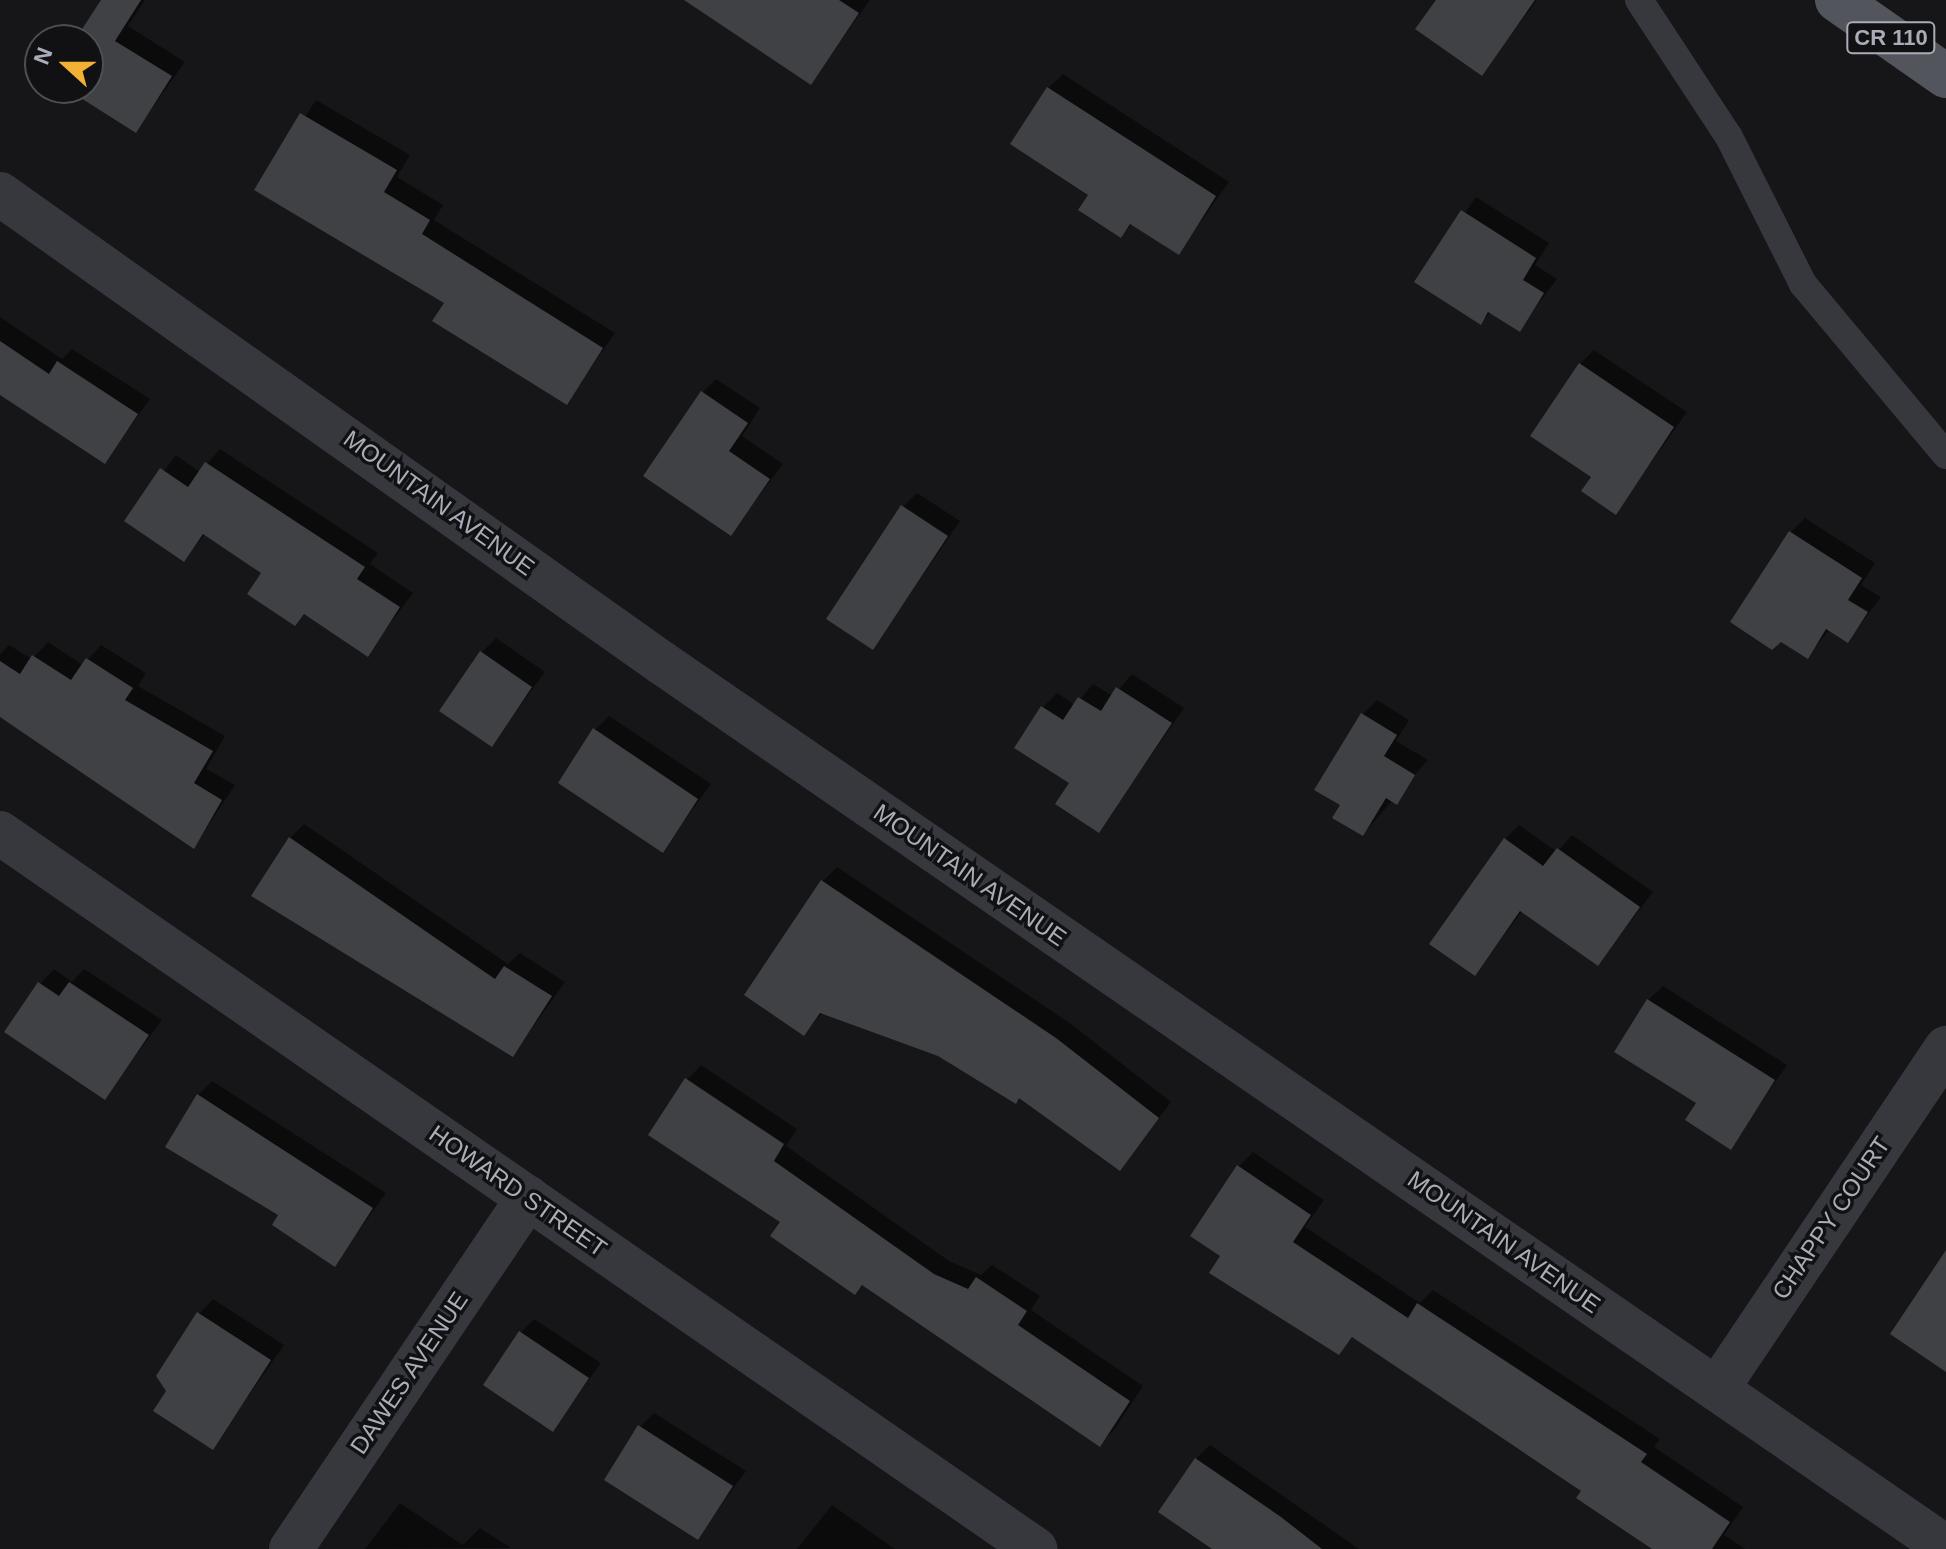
<!DOCTYPE html>
<html>
<head>
<meta charset="utf-8">
<style>
	body { margin:0 }
	#map { position:relative; width:1946px; height:1549px; overflow:hidden; background:#161618; font-family:Arial,sans-serif }
	div>[style] { position:absolute }
	[style*='--x'] { left:calc(var(--x)*1px); top:calc(var(--y)*1px); width:calc(var(--w)*1px); rotate:calc(var(--a)*1deg) }
	.shadow>* { inset:0; background:#0007 }
	.building>* { inset:0; background:#404145 }
	.lane>* { height:28px; margin:-14px; padding:0 14px; transform-origin:14px; border-radius:14px; background:#37383d }
	.street>* { height:44px; margin:-22px; padding:0 22px; transform-origin:22px; border-radius:22px; background:#37383d }
	.primary>* { height:44px; margin:-22px; padding:0 22px; transform-origin:22px; border-radius:22px; background:#53555c }
	span { translate:-50% -50%; white-space:nowrap; text-align:center; line-height:1.15; -webkit-text-stroke:7px #111113; paint-order:stroke }
	.shield-label span { padding:2px 6px; background:#111113; border:2px solid; border-radius:6px; -webkit-text-stroke-width:0 }
	.shield-label { font-size:22px; color:#a8adb8; font-weight:700 }
	.street-label { font-size:24px; color:#a8adb8 }
	.north { position:absolute; left:24px; top:24px; width:80px; height:80px; box-sizing:border-box; background:#111113; border:2px solid #4d4f55; border-radius:50%; rotate:291deg; font-size:22px; font-weight:700; line-height:32px; text-align:center; color:#a8adb8 }
	.north::after { content:''; display:block; margin:auto; width:28px; height:36px; background:#f2b134; clip-path:polygon(50% 0,100% 100%,50% 72%,0 100%) }
</style>
</head>
<body>
<div id="map">
	<div class="shadow">
		<div style="clip-path:polygon(103px 0,145px 0,128px 26px,185px 62px,136px 130px,69px 88px,88px 88px,88px 40px,78px 40px)"></div>
		<div style="clip-path:polygon(687px 0,870px 0,811px 82px)"></div>
		<div style="clip-path:polygon(1438px 0,1537px 0,1482px 73px)"></div>
		<div style="clip-path:polygon(1063px 74px,1229px 182px,1178px 253px,1133px 223px,1121px 236px,1091px 194px,1048px 88px)"></div>
		<div style="clip-path:polygon(316px 100px,410px 155px,397px 177px,443px 205px,434px 220px,615px 333px,566px 403px,446px 302px,257px 189px)"></div>
		<div style="clip-path:polygon(1476px 197px,1549px 243px,1535px 265px,1557px 279px,1519px 329px,1491px 312px,1481px 322px,1417px 281px)"></div>
		<div style="clip-path:polygon(0 317px,62px 359px,72px 349px,150px 399px,105px 461px,0 393px)"></div>
		<div style="clip-path:polygon(1594px 350px,1687px 412px,1616px 512px,1594px 476px,1580px 364px)"></div>
		<div style="clip-path:polygon(716px 379px,760px 408px,742px 436px,783px 464px,731px 533px,702px 393px)"></div>
		<div style="clip-path:polygon(220px 449px,378px 553px,370px 564px,413px 593px,367px 654px,306px 613px,295px 624px,264px 572px,206px 533px,184px 560px,127px 521px,176px 455px,200px 472px)"></div>
		<div style="clip-path:polygon(917px 493px,960px 521px,873px 648px,903px 507px)"></div>
		<div style="clip-path:polygon(1805px 518px,1875px 563px,1861px 585px,1881px 597px,1848px 641px,1830px 629px,1807px 657px,1791px 532px)"></div>
		<div style="clip-path:polygon(496px 638px,545px 672px,491px 745px,482px 652px)"></div>
		<div style="clip-path:polygon(48px 642px,83px 665px,101px 645px,146px 673px,138px 686px,225px 736px,206px 769px,235px 785px,194px 847px,0 715px,0 654px,9px 645px,32px 659px)"></div>
		<div style="clip-path:polygon(1132px 674px,1184px 708px,1099px 831px,1043px 707px,1057px 693px,1075px 705px,1093px 684px,1113px 696px)"></div>
		<div style="clip-path:polygon(1377px 700px,1409px 720px,1396px 741px,1428px 760px,1363px 834px,1342px 805px,1362px 715px)"></div>
		<div style="clip-path:polygon(609px 716px,711px 784px,662px 851px,595px 730px)"></div>
		<div style="clip-path:polygon(304px 824px,508px 964px,520px 953px,565px 982px,513px 1055px,290px 838px)"></div>
		<div style="clip-path:polygon(1519px 825px,1557px 852px,1572px 835px,1653px 892px,1598px 964px,1523px 910px,1475px 974px,1505px 839px)"></div>
		<div style="clip-path:polygon(837px 867px,1071px 1024px,1171px 1102px,1120px 1169px,1020px 1097px,939px 1054px,823px 1012px,804px 1034px,823px 881px)"></div>
		<div style="clip-path:polygon(54px 969px,72px 982px,84px 969px,162px 1020px,105px 1097px,40px 984px)"></div>
		<div style="clip-path:polygon(1663px 986px,1787px 1065px,1730px 1147px,1698px 1103px,1648px 1000px)"></div>
		<div style="clip-path:polygon(701px 1065px,797px 1129px,786px 1146px,949px 1261px,981px 1275px,992px 1265px,1040px 1296px,1031px 1310px,1143px 1386px,1114px 1430px,1100px 1444px,864px 1284px,855px 1293px,783px 1222px,687px 1080px)"></div>
		<div style="clip-path:polygon(212px 1081px,386px 1193px,335px 1264px,281px 1214px,198px 1095px)"></div>
		<div style="clip-path:polygon(1253px 1152px,1324px 1200px,1305px 1227px,1420px 1303px,1433px 1290px,1660px 1439px,1654px 1447px,1743px 1507px,1724px 1535px,1745px 1549px,1656px 1549px,1584px 1491px,1354px 1336px,1339px 1352px,1223px 1256px,1239px 1166px)"></div>
		<div style="clip-path:polygon(213px 1299px,284px 1345px,212px 1448px,169px 1390px,199px 1314px)"></div>
		<div style="clip-path:polygon(534px 1319px,601px 1363px,553px 1429px,520px 1333px)"></div>
		<div style="clip-path:polygon(654px 1413px,746px 1471px,698px 1537px,640px 1427px)"></div>
		<div style="clip-path:polygon(1210px 1445px,1359px 1549px,1221px 1549px,1196px 1459px)"></div>
		<div style="clip-path:polygon(400px 1503px,463px 1545px,480px 1528px,511px 1548px,365px 1549px)"></div>
		<div style="clip-path:polygon(832px 1505px,895px 1549px,797px 1549px)"></div>
	</div>
	<div class="building">
		<div style="clip-path:polygon(101px 0,141px 0,115px 41px,172px 76px,136px 133px,65px 88px,88px 88px,88px 40px,75px 40px)"></div>
		<div style="clip-path:polygon(684px 0,839px 0,859px 13px,811px 85px)"></div>
		<div style="clip-path:polygon(1436px 0,1535px 0,1482px 76px,1415px 29px)"></div>
		<div style="clip-path:polygon(1047px 87px,1216px 196px,1179px 255px,1130px 224px,1121px 238px,1078px 210px,1088px 195px,1010px 144px)"></div>
		<div style="clip-path:polygon(300px 113px,397px 170px,384px 192px,430px 220px,422px 234px,603px 348px,567px 405px,432px 321px,444px 303px,254px 190px)"></div>
		<div style="clip-path:polygon(1461px 210px,1536px 258px,1523px 280px,1544px 293px,1520px 332px,1488px 312px,1481px 325px,1414px 282px)"></div>
		<div style="clip-path:polygon(0 341px,49px 374px,57px 361px,138px 414px,105px 464px,0 395px)"></div>
		<div style="clip-path:polygon(1579px 363px,1674px 427px,1616px 515px,1581px 491px,1591px 477px,1530px 436px)"></div>
		<div style="clip-path:polygon(701px 391px,748px 423px,729px 451px,770px 479px,731px 536px,643px 476px)"></div>
		<div style="clip-path:polygon(205px 462px,365px 567px,357px 579px,400px 607px,368px 657px,304px 614px,295px 626px,247px 594px,261px 573px,203px 534px,184px 562px,124px 521px,160px 468px,188px 487px)"></div>
		<div style="clip-path:polygon(901px 505px,948px 536px,873px 650px,826px 619px)"></div>
		<div style="clip-path:polygon(1789px 531px,1862px 578px,1848px 600px,1868px 612px,1848px 643px,1826px 629px,1808px 659px,1781px 642px,1772px 650px,1730px 622px)"></div>
		<div style="clip-path:polygon(480px 651px,532px 687px,492px 747px,439px 711px)"></div>
		<div style="clip-path:polygon(32px 655px,71px 680px,86px 658px,133px 688px,125px 700px,213px 751px,194px 783px,222px 800px,194px 849px,0 717px,0 661px,20px 674px)"></div>
		<div style="clip-path:polygon(1116px 687px,1172px 723px,1099px 833px,1055px 804px,1069px 783px,1014px 748px,1041px 706px,1063px 720px,1078px 697px,1101px 711px)"></div>
		<div style="clip-path:polygon(1361px 713px,1397px 735px,1384px 756px,1415px 775px,1397px 805px,1386px 798px,1363px 836px,1332px 818px,1340px 805px,1314px 790px)"></div>
		<div style="clip-path:polygon(593px 728px,698px 799px,663px 853px,558px 783px)"></div>
		<div style="clip-path:polygon(289px 837px,495px 979px,504px 966px,552px 996px,513px 1057px,251px 896px)"></div>
		<div style="clip-path:polygon(1504px 838px,1543px 866px,1557px 848px,1640px 907px,1598px 966px,1520px 911px,1475px 976px,1429px 944px)"></div>
		<div style="clip-path:polygon(821px 880px,1056px 1038px,1159px 1118px,1120px 1171px,1019px 1098px,1016px 1104px,938px 1056px,820px 1013px,804px 1036px,744px 995px)"></div>
		<div style="clip-path:polygon(38px 982px,59px 996px,69px 982px,149px 1035px,105px 1100px,4px 1032px)"></div>
		<div style="clip-path:polygon(1647px 999px,1775px 1080px,1731px 1150px,1685px 1120px,1696px 1103px,1614px 1052px)"></div>
		<div style="clip-path:polygon(685px 1078px,784px 1144px,774px 1161px,934px 1274px,968px 1289px,976px 1277px,1027px 1311px,1018px 1325px,1130px 1401px,1100px 1447px,862px 1285px,855px 1295px,770px 1236px,780px 1222px,648px 1135px)"></div>
		<div style="clip-path:polygon(197px 1094px,373px 1208px,335px 1267px,272px 1225px,278px 1215px,165px 1147px)"></div>
		<div style="clip-path:polygon(1237px 1165px,1311px 1215px,1293px 1242px,1408px 1318px,1417px 1303px,1647px 1454px,1641px 1462px,1730px 1522px,1712px 1549px,1652px 1549px,1576px 1498px,1581px 1491px,1352px 1337px,1339px 1355px,1209px 1273px,1220px 1256px,1190px 1236px)"></div>
		<div style="clip-path:polygon(1946px 1250px,1946px 1372px,1890px 1334px)"></div>
		<div style="clip-path:polygon(197px 1312px,271px 1360px,213px 1450px,153px 1411px,166px 1391px,156px 1376px)"></div>
		<div style="clip-path:polygon(519px 1331px,589px 1378px,553px 1432px,483px 1385px)"></div>
		<div style="clip-path:polygon(638px 1425px,733px 1486px,698px 1540px,604px 1480px)"></div>
		<div style="clip-path:polygon(1195px 1458px,1281px 1517px,1322px 1549px,1212px 1549px,1158px 1512px)"></div>
	</div>
	<div class="lane">
		<div style="--x:1639;--y:0;--w:164;--a:56.7"></div>
		<div style="--x:1729;--y:137;--w:165;--a:63.3"></div>
		<div style="--x:1803;--y:284;--w:223;--a:50.1"></div>
	</div>
	<div class="street">
		<div style="--x:0;--y:194;--w:811;--a:35.32"></div>
		<div style="--x:662;--y:663;--w:1559;--a:34.55"></div>
		<div style="--x:0;--y:833;--w:1259;--a:34.67"></div>
		<div style="--x:1717;--y:1389;--w:411;--a:-56.1"></div>
		<div style="--x:291;--y:1549;--w:424;--a:-56"></div>
	</div>
	<div class="primary">
		<div style="--x:1837;--y:0;--w:133;--a:34.9"></div>
	</div>
	<div class="shield-label">
		<span style="left:1891px;top:38px">CR 110</span>
	</div>
	<div class="street-label">
		<span style="left:439px;top:503px;rotate:36deg">MOUNTAIN AVENUE</span>
		<span style="left:970px;top:875px;rotate:35deg">MOUNTAIN AVENUE</span>
		<span style="left:518px;top:1191px;rotate:35deg">HOWARD STREET</span>
		<span style="left:1831px;top:1218px;rotate:-56deg">CHAPPY COURT</span>
		<span style="left:1504px;top:1242px;rotate:35deg">MOUNTAIN AVENUE</span>
		<span style="left:409px;top:1373px;rotate:-56deg">DAWES AVENUE</span>
	</div>
	<div class="north">N</div>
</div>
</body>
</html>
